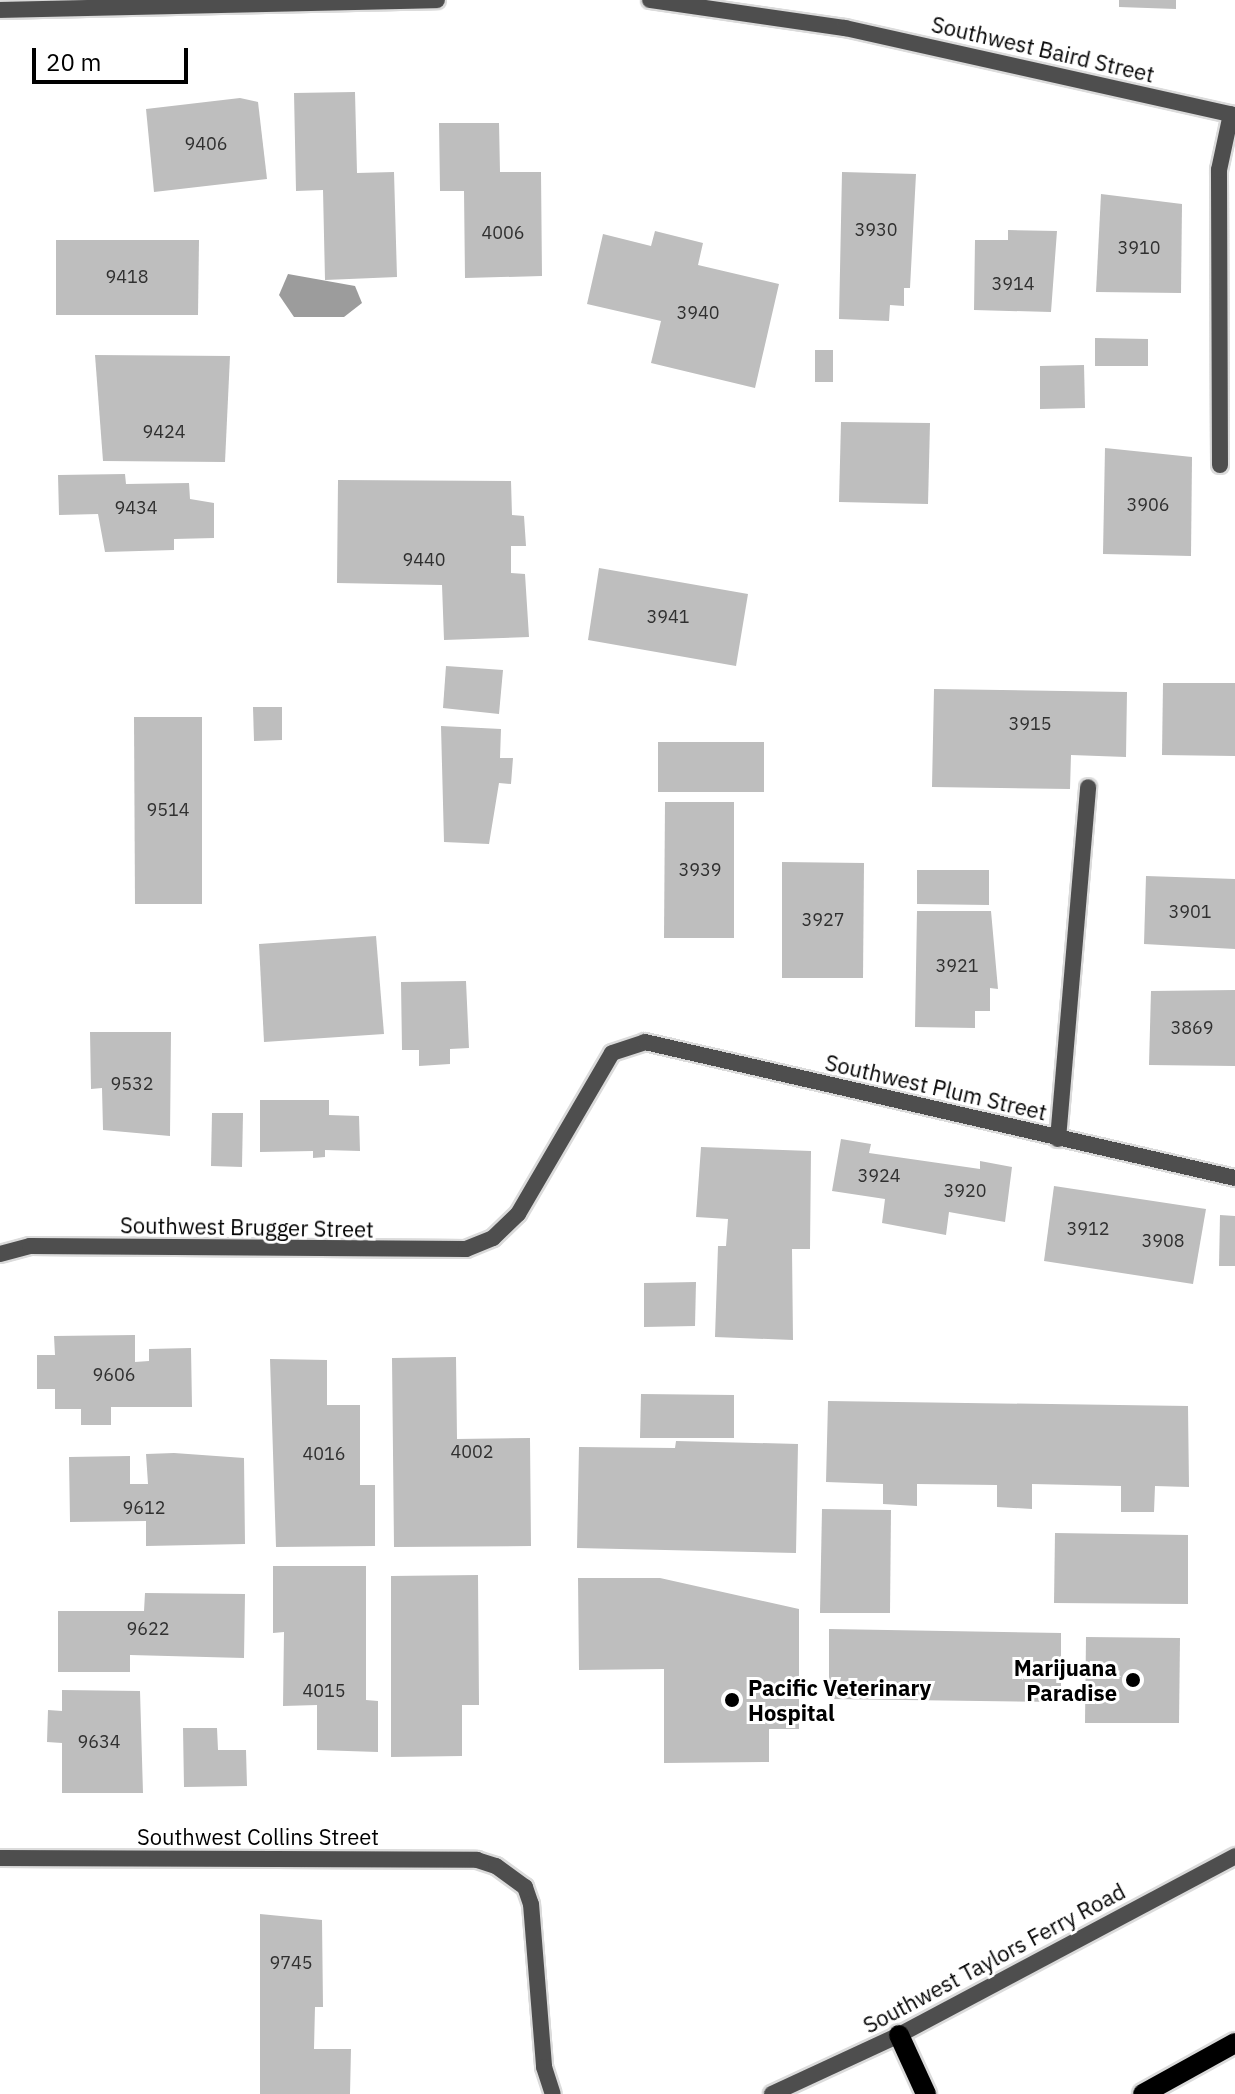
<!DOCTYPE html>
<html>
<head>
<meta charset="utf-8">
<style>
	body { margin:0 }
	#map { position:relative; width:1235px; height:2094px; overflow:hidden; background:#fff; font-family:"IBM Plex Sans",sans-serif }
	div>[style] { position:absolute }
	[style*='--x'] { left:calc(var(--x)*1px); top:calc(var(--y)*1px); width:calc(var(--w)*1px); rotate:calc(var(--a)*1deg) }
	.water>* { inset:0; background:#9c9c9c }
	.building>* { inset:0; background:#bebebe }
	.roads { filter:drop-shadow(2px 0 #dbdbdb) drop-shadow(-2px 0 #dbdbdb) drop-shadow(0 2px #dbdbdb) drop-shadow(0 -2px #dbdbdb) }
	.lane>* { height:16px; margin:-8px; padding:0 8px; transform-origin:8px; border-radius:8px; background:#4e4e4e }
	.street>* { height:16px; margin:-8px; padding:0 8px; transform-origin:8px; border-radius:8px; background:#4e4e4e }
	.primary>* { height:20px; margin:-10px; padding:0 10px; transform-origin:10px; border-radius:10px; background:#000 }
	.dots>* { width:22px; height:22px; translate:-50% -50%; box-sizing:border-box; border:4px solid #fff; border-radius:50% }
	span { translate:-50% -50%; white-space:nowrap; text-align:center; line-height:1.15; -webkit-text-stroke:6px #fff; paint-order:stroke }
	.number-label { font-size:18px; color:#303030 }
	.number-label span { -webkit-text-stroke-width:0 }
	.street-label { font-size:22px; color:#000 }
	.poi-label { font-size:22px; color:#000; font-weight:700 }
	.right { translate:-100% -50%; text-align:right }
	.left { translate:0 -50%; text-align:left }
	.scale { position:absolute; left:32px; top:48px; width:156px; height:36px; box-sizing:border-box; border:4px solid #000; border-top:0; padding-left:10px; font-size:24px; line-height:28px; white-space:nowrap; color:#000; -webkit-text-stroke:6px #fff; paint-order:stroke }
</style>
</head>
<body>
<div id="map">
	<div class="water">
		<div style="clip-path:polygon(288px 274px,355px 286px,362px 303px,344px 317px,294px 317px,279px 295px)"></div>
	</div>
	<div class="building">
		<div style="clip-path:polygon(1119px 0,1176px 0,1176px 9px,1119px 7px)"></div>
		<div style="clip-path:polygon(355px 92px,357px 173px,394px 172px,397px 277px,325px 280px,323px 190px,296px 191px,294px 93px)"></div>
		<div style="clip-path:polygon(240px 98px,258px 102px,267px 179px,154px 192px,146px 109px)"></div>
		<div style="clip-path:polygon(439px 123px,499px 123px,500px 172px,541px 172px,542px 276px,465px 278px,464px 191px,440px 191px)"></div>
		<div style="clip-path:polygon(842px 172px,916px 174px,910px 288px,904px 288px,904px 306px,890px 305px,889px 321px,839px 319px)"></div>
		<div style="clip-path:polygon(1101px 194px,1182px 204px,1181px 293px,1096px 292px)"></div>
		<div style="clip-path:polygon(1008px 230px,1057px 231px,1051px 312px,974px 310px,975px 240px,1008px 240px)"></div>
		<div style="clip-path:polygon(655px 231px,703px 243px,698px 265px,779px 284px,755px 388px,651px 363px,661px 321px,587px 304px,603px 234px,651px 246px)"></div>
		<div style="clip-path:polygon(56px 240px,199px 240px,198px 315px,56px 315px)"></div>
		<div style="clip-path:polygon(1095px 338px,1148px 339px,1148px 366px,1095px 366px)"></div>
		<div style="clip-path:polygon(815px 350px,833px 350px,833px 382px,815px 382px)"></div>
		<div style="clip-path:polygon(95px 355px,230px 356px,225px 462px,103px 461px)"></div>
		<div style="clip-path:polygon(1084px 365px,1085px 408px,1040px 409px,1040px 366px)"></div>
		<div style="clip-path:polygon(841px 422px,930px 423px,928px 504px,839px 502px)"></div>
		<div style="clip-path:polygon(1105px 448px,1192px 457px,1191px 556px,1103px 554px)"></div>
		<div style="clip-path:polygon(125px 474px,126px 484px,189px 483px,190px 499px,214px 503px,214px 538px,174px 539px,174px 550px,105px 552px,98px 514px,59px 515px,58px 475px)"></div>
		<div style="clip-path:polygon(338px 480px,511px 481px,512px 515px,524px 516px,526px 546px,511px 546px,511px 573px,525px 574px,529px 637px,444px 640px,442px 585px,337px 583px)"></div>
		<div style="clip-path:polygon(599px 568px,748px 594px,736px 666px,588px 640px)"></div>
		<div style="clip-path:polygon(446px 666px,503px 670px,499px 714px,443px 708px)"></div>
		<div style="clip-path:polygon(1163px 683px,1235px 683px,1235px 756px,1162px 755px)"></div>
		<div style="clip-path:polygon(934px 689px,1127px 692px,1126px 757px,1071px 755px,1070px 789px,932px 787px)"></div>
		<div style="clip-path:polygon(253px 707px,282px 707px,282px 740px,254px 741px)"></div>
		<div style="clip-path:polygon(134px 717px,202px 717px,202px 904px,135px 904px)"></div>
		<div style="clip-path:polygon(441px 726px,501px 729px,500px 758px,513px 758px,511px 784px,499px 783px,489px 844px,444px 842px)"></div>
		<div style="clip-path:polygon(658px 742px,764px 742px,764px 792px,658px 792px)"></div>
		<div style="clip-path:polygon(665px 802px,734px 802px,734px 938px,664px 938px)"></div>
		<div style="clip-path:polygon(782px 862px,864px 863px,863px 978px,782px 978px)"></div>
		<div style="clip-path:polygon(917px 870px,989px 870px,989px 905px,917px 904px)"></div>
		<div style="clip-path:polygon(1146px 876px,1235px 879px,1235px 949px,1144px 944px)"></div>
		<div style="clip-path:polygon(917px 911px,991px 911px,998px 989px,990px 988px,990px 1011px,975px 1011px,975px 1028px,915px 1027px)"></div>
		<div style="clip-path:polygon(376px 936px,384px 1034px,264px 1042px,259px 944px)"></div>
		<div style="clip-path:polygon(466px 981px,469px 1048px,450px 1049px,450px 1064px,419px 1066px,419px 1050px,402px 1050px,401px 982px)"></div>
		<div style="clip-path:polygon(1235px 990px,1235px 1066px,1149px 1065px,1151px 991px)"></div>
		<div style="clip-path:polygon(90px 1032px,171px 1032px,170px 1136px,103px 1130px,102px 1088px,91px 1089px)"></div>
		<div style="clip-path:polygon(260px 1100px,329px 1100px,329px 1115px,359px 1116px,360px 1151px,325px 1150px,325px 1157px,313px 1158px,313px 1151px,260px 1152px)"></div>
		<div style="clip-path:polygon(212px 1113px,243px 1113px,242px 1167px,211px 1166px)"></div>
		<div style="clip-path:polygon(841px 1139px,871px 1144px,869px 1153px,980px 1169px,980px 1161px,1012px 1167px,1005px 1222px,949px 1212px,946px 1235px,882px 1223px,885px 1199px,832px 1191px)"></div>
		<div style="clip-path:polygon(701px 1147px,811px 1151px,810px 1249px,792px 1249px,793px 1340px,715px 1337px,718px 1246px,726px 1246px,728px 1219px,696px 1217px)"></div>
		<div style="clip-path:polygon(1054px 1186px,1206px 1209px,1193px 1284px,1044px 1261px)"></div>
		<div style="clip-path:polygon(1220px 1215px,1235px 1216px,1235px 1266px,1219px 1266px)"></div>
		<div style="clip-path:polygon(696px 1282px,695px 1326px,644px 1327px,644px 1283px)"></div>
		<div style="clip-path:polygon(135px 1335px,135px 1362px,149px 1361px,149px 1349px,191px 1348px,192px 1407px,111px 1407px,111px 1425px,81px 1425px,81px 1409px,55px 1409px,55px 1389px,37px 1389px,37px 1355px,55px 1355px,54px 1336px)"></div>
		<div style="clip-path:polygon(456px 1357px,457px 1439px,530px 1438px,531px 1546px,394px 1547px,392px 1358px)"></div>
		<div style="clip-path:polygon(270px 1359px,327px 1360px,327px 1405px,360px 1405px,360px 1485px,375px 1485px,375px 1546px,276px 1547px)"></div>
		<div style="clip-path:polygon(641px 1394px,734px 1395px,734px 1438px,640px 1438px)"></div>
		<div style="clip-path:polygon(828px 1401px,1188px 1406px,1189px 1487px,1155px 1486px,1154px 1512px,1121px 1512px,1121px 1486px,1032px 1484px,1032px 1509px,997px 1507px,997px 1485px,917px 1484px,917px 1506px,883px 1504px,883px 1484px,826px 1482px)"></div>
		<div style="clip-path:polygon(676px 1441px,798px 1444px,796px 1553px,577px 1548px,579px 1447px,675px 1448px)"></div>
		<div style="clip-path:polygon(174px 1453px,244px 1458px,245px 1544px,146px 1546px,146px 1521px,70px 1522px,69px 1457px,130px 1456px,130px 1484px,148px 1484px,146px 1454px)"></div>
		<div style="clip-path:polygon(822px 1509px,891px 1510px,890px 1613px,820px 1613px)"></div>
		<div style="clip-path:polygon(1055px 1533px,1188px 1535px,1188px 1604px,1054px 1603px)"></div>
		<div style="clip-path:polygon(273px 1566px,366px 1566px,366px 1700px,378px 1701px,378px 1752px,317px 1750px,317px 1705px,283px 1706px,284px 1632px,273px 1633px)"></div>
		<div style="clip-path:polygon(478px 1575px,479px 1705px,462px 1705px,462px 1756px,391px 1757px,391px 1576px)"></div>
		<div style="clip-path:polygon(578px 1578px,660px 1578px,799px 1609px,799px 1729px,769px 1729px,769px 1762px,664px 1763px,664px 1669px,579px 1670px)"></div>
		<div style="clip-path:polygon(145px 1593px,245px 1594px,244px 1658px,130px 1655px,130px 1672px,58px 1672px,58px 1611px,144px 1611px)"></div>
		<div style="clip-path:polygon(829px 1629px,1061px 1633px,1061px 1702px,829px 1699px)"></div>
		<div style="clip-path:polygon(1086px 1637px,1180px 1638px,1179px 1723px,1085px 1723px)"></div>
		<div style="clip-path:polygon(62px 1690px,140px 1691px,143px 1793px,62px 1793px,62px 1743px,47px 1742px,48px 1710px,62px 1711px)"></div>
		<div style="clip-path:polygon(183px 1728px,217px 1728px,218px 1750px,246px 1750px,247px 1786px,184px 1787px)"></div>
		<div style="clip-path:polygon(260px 1914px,322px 1920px,323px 2007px,315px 2007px,314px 2049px,351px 2049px,350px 2094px,260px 2094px)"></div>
	</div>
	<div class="roads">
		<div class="lane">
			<div style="--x:1220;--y:465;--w:295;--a:-90.2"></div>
			<div style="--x:1219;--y:170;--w:57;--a:-77.9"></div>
			<div style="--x:1058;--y:1139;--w:353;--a:-85.1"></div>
		</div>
		<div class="street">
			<div style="--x:650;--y:0;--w:197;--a:8.2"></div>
			<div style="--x:845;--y:28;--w:400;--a:12.6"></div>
			<div style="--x:0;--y:10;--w:437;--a:-1.3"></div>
			<div style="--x:0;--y:1254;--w:31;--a:-15"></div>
			<div style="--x:30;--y:1246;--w:436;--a:0.4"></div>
			<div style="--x:466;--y:1249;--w:29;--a:-22"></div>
			<div style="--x:493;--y:1238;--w:35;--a:-44"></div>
			<div style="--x:518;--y:1214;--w:186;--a:-59.7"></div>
			<div style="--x:612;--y:1053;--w:35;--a:-18"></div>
			<div style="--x:645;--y:1042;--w:605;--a:12.98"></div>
			<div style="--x:0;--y:1858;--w:477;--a:0.2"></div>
			<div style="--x:477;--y:1860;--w:20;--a:18"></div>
			<div style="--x:496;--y:1866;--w:36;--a:36"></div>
			<div style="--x:525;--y:1887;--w:18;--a:71"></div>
			<div style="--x:531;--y:1904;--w:164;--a:85.4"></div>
			<div style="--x:544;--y:2067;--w:28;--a:72"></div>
			<div style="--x:772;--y:2094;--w:140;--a:-24.9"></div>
			<div style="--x:899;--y:2035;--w:381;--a:-28"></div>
		</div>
		<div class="primary">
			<div style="--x:899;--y:2035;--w:65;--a:65.4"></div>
			<div style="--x:1143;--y:2094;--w:105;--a:-29"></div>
		</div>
	</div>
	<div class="dots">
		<div style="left:1133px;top:1680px;background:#000"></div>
		<div style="left:732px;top:1700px;background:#000"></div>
	</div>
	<div class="number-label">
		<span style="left:206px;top:144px">9406</span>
		<span style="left:876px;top:230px">3930</span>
		<span style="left:503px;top:233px">4006</span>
		<span style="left:1139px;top:248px">3910</span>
		<span style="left:127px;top:277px">9418</span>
		<span style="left:1013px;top:284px">3914</span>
		<span style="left:698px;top:313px">3940</span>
		<span style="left:164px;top:432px">9424</span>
		<span style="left:1148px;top:505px">3906</span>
		<span style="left:136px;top:508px">9434</span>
		<span style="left:424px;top:560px">9440</span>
		<span style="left:668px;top:617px">3941</span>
		<span style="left:1030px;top:724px">3915</span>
		<span style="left:168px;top:810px">9514</span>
		<span style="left:700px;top:870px">3939</span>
		<span style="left:1190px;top:912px">3901</span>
		<span style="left:823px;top:920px">3927</span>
		<span style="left:957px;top:966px">3921</span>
		<span style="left:1192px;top:1028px">3869</span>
		<span style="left:132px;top:1084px">9532</span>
		<span style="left:879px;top:1176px">3924</span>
		<span style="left:965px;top:1191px">3920</span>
		<span style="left:1088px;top:1229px">3912</span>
		<span style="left:1163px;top:1241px">3908</span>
		<span style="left:114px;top:1375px">9606</span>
		<span style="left:472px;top:1452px">4002</span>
		<span style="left:324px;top:1454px">4016</span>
		<span style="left:144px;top:1508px">9612</span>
		<span style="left:148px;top:1629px">9622</span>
		<span style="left:324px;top:1691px">4015</span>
		<span style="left:99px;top:1742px">9634</span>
		<span style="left:291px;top:1963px">9745</span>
	</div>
	<div class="street-label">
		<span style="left:1043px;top:49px;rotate:13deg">Southwest Baird Street</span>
		<span style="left:936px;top:1087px;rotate:13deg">Southwest Plum Street</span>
		<span style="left:247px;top:1227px;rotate:1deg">Southwest Brugger Street</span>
		<span style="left:258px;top:1837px">Southwest Collins Street</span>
		<span style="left:994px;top:1958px;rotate:-28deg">Southwest Taylors Ferry Road</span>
	</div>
	<div class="poi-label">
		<span class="right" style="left:1117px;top:1680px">Marijuana<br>Paradise</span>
		<span class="left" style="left:748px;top:1700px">Pacific Veterinary<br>Hospital</span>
	</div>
	<div class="scale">20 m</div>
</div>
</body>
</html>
